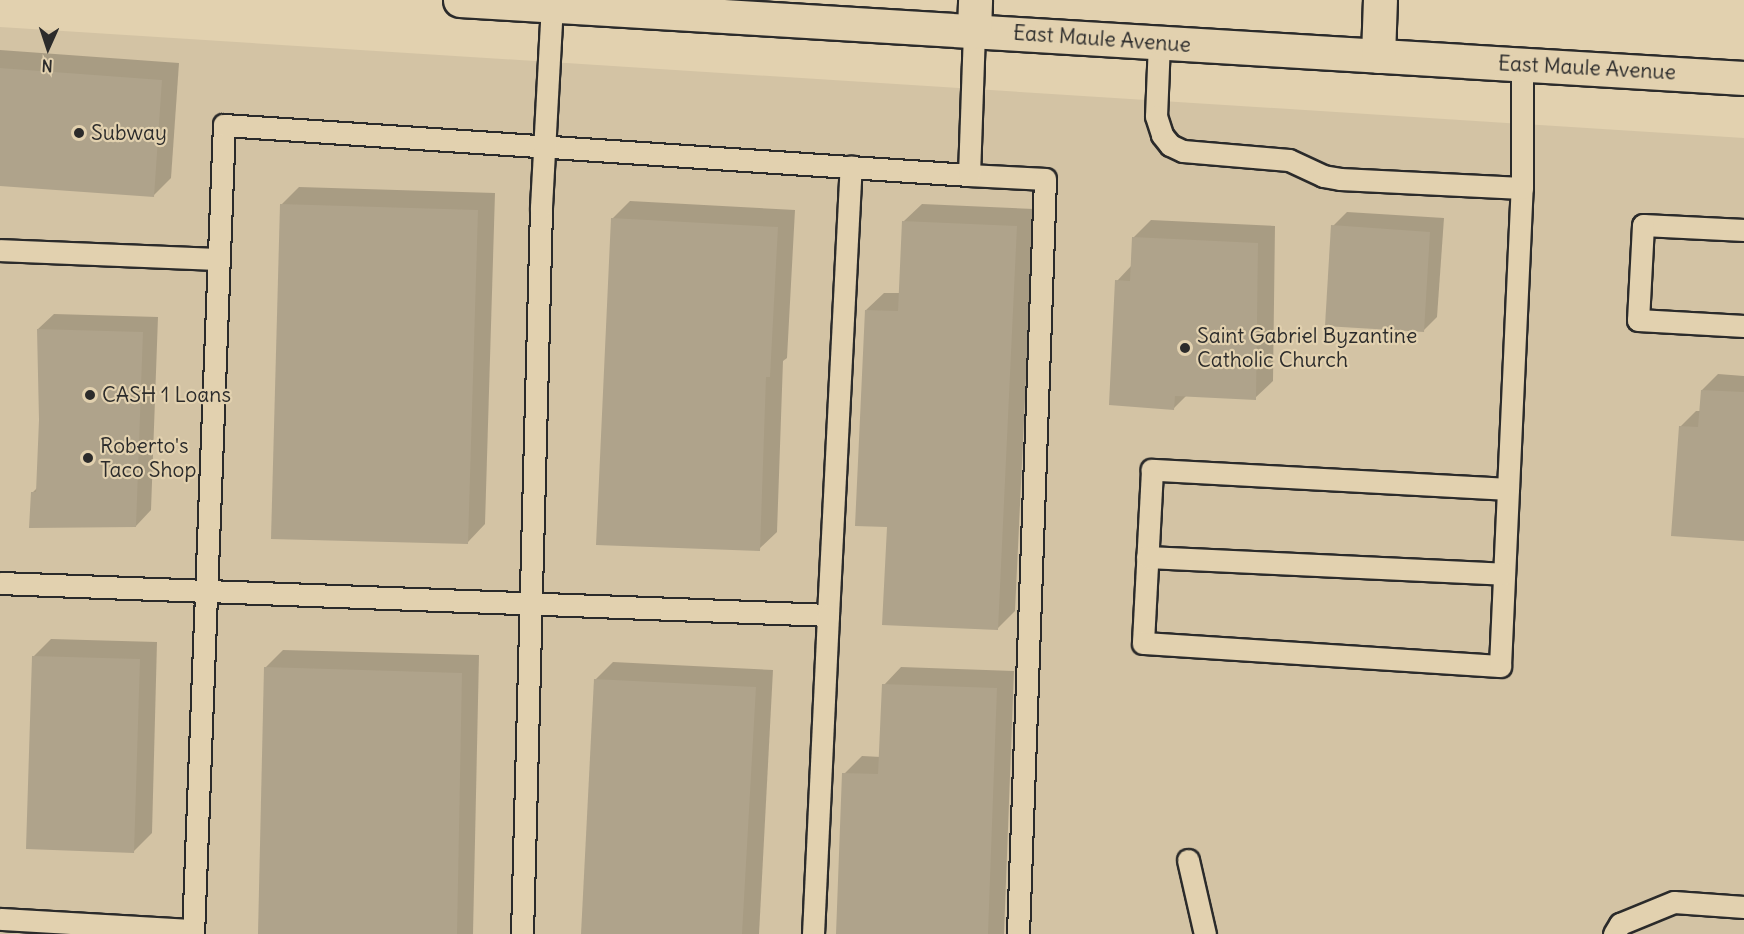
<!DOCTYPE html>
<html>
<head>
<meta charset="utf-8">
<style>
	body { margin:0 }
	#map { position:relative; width:1744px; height:934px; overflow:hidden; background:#e2d1af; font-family:Delius,sans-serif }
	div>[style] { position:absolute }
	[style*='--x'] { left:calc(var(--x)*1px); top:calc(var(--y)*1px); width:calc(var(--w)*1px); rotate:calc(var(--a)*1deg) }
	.built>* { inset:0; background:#d3c3a4 }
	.shadow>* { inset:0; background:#0003 }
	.building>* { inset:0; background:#afa38b }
	.roads { filter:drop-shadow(2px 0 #2b2b2b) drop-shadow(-2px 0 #2b2b2b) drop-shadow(0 2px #2b2b2b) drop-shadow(0 -2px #2b2b2b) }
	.lane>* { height:21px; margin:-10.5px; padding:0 10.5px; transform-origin:10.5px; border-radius:10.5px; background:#e2d1af }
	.street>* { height:33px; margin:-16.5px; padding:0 16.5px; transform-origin:16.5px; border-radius:16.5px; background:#e2d1af }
	.dots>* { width:16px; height:16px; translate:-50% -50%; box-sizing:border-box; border:3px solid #e2d1af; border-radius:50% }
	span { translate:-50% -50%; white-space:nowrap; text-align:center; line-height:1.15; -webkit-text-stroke:4.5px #e2d1af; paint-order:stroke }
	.street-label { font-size:21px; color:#2b2b2b }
	.poi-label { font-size:21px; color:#2b2b2b }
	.left { translate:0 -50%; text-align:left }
	.north { position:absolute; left:18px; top:18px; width:60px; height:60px; -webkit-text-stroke:4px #e2d1af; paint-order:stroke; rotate:183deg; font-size:16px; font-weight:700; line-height:24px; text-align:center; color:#2b2b2b }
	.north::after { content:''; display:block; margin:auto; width:21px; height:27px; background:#2b2b2b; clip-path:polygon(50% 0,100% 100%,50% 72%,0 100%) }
</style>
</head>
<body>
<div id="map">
	<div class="built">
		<div style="clip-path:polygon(0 27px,1744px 138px,1744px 934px,0 934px)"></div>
	</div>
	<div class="shadow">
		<div style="clip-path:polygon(0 50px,179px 63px,171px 178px,153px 196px,0 184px)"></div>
		<div style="clip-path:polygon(299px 187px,495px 193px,485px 524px,468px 542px,282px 204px)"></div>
		<div style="clip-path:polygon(630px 201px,795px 210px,787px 358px,783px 361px,777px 532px,759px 549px,612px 219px)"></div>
		<div style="clip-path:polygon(922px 204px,1034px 209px,1015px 611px,997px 629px,888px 526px,866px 310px,884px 293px,901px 293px,904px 221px)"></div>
		<div style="clip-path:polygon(1347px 212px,1444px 218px,1437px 317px,1423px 331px,1333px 226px)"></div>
		<div style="clip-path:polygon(1151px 220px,1275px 226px,1273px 381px,1255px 398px,1187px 395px,1174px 408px,1117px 281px,1132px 265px,1134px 237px)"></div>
		<div style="clip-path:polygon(54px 314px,158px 317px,151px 510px,136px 526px,33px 492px,38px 487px,40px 420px,38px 329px)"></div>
		<div style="clip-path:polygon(1718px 374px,1744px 376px,1744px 540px,1680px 427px,1696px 411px,1701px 411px,1702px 390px)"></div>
		<div style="clip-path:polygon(51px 639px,157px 642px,152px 833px,134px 851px,33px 657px)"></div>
		<div style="clip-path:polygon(283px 650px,479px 655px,473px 934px,259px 934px,265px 668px)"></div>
		<div style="clip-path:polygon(613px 662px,773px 670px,759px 934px,583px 934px,595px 680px)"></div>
		<div style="clip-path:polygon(901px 667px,1014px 671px,1004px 934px,838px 934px,844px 774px,862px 756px,881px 757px,884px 685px)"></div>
	</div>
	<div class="building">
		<div style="clip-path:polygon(0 68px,162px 80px,154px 197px,0 186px)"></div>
		<div style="clip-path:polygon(280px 204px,478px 210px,468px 544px,271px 539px)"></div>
		<div style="clip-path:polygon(611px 218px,778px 227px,770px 377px,766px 377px,760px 551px,596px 545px)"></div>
		<div style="clip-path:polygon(902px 221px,1017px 226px,998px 630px,882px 625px,887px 527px,855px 526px,865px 310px,898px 311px)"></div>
		<div style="clip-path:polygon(1331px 225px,1430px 232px,1424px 332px,1325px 326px)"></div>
		<div style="clip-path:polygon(1132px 237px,1258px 243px,1256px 400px,1175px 396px,1174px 410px,1109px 405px,1115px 280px,1130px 281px)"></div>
		<div style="clip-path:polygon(37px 329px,143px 332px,136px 527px,29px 528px,31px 492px,36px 492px,39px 420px)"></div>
		<div style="clip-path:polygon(1701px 390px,1744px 392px,1744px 541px,1671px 536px,1679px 426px,1698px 427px)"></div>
		<div style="clip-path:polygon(32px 656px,140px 659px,134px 853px,26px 849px)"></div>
		<div style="clip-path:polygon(264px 667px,462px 673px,457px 934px,258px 934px)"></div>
		<div style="clip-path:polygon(594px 679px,756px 687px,742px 934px,581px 934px)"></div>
		<div style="clip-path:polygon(882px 684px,997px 688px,988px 934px,836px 934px,842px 773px,878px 774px)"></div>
	</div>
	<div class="roads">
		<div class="lane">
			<div style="--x:1159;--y:42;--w:74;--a:92.3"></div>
			<div style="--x:1156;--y:116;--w:20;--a:72"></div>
			<div style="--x:1162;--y:135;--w:13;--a:51"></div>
			<div style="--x:1170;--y:145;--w:14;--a:25"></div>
			<div style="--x:1183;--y:151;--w:106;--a:4.9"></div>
			<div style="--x:1289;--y:160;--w:38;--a:25"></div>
			<div style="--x:1323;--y:176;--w:17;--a:10"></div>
			<div style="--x:1340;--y:179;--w:182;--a:2.8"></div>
			<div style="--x:969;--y:175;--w:76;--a:3"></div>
			<div style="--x:1045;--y:179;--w:755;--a:92.05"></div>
			<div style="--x:1744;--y:230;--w:101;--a:-177.2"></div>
			<div style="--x:1643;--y:225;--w:95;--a:93"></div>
			<div style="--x:1638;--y:320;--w:106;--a:3.2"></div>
			<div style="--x:0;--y:250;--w:219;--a:2.4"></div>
			<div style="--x:1508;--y:489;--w:357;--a:-176.9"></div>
			<div style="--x:1152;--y:470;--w:173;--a:93"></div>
			<div style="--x:1143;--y:643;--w:358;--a:3.7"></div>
			<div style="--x:1500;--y:666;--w:479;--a:-87.4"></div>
			<div style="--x:1522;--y:188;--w:124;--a:-90"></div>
			<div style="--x:1147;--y:557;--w:357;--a:2.7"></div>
			<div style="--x:0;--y:583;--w:829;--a:2.21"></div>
			<div style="--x:828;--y:615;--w:449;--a:-87.1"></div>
			<div style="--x:1188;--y:860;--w:76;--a:77.1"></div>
			<div style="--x:0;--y:919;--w:193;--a:3.3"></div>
			<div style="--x:193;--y:934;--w:810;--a:-87.81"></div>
			<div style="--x:224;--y:125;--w:747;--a:3.84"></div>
			<div style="--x:969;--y:175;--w:144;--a:-88"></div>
			<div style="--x:522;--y:934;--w:727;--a:-88.5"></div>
			<div style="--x:541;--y:207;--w:201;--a:-86.9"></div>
			<div style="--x:813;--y:934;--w:319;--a:-87.3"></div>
			<div style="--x:1614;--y:934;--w:12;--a:-59"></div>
			<div style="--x:1620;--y:924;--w:58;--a:-22.2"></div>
			<div style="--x:1674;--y:902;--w:70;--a:4.1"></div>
		</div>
		<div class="street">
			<div style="--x:460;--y:0;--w:1286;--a:3.48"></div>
			<div style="--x:974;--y:31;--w:31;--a:-88"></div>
			<div style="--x:1378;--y:56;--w:56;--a:-88"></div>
		</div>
	</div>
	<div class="dots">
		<div style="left:79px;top:133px;background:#2b2b2b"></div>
		<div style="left:1185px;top:348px;background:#2b2b2b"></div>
		<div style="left:90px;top:395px;background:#2b2b2b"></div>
		<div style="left:88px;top:458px;background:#2b2b2b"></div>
	</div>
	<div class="street-label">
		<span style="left:1102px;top:39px;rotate:4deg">East Maule Avenue</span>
		<span style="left:1587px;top:68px;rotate:3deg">East Maule Avenue</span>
	</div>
	<div class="poi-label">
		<span class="left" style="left:91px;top:133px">Subway</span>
		<span class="left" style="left:1197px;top:348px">Saint Gabriel Byzantine<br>Catholic Church</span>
		<span class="left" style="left:102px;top:395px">CASH 1 Loans</span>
		<span class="left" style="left:100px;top:458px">Roberto's<br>Taco Shop</span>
	</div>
	<div class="north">N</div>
</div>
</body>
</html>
